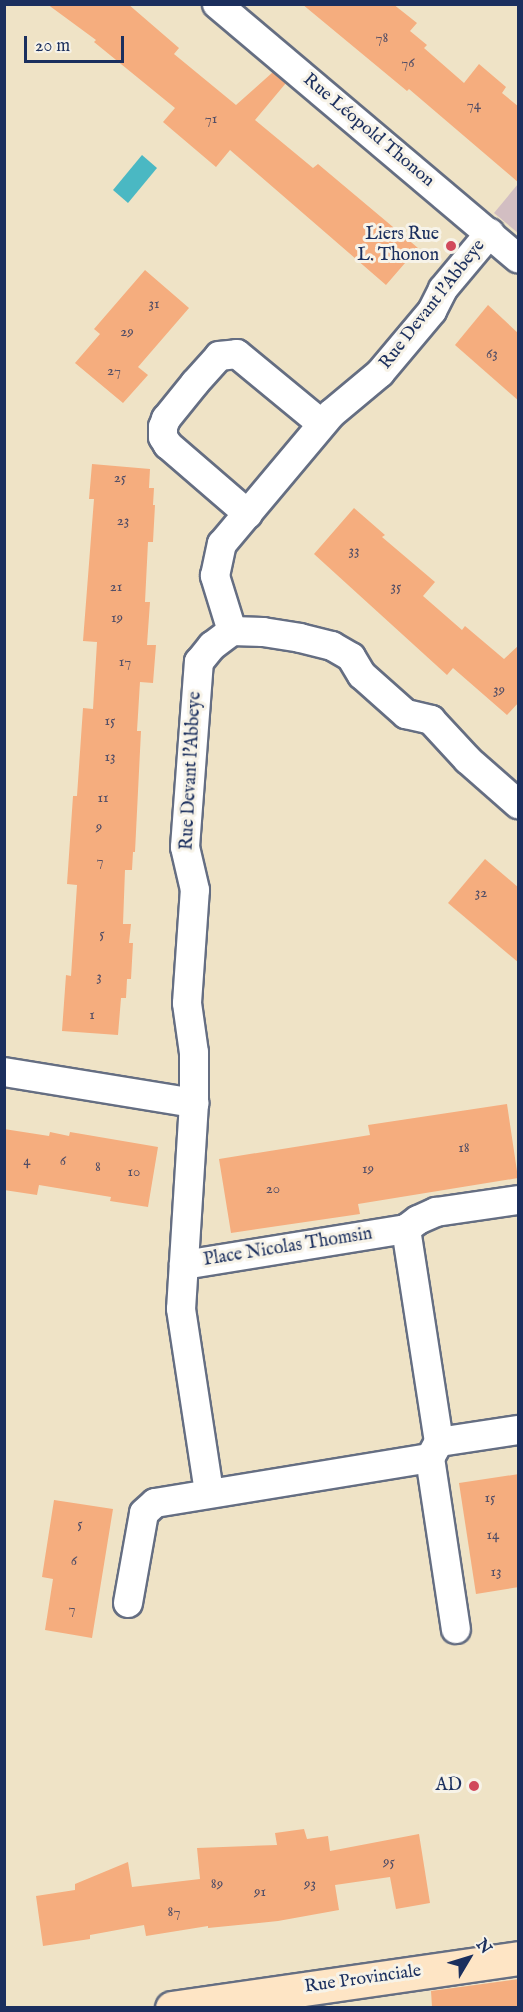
<!DOCTYPE html>
<html>
<head>
<meta charset="utf-8">
<style>
	body { margin:0 }
	#map { position:relative; width:523px; height:2012px; overflow:hidden; background:#efe3c6; font-family:"IM FELL English",serif }
	div>[style] { position:absolute }
	[style*='--x'] { left:calc(var(--x)*1px); top:calc(var(--y)*1px); width:calc(var(--w)*1px); rotate:calc(var(--a)*1deg) }
	.industrial>* { inset:0; background:#d2bec2 }
	.water>* { inset:0; background:#4ab8c3 }
	.building>* { inset:0; background:#f5ad7e }
	.roads { filter:drop-shadow(2px 0 #656e82) drop-shadow(-2px 0 #656e82) drop-shadow(0 2px #656e82) drop-shadow(0 -2px #656e82) }
	.street>* { height:28px; margin:-14px; padding:0 14px; transform-origin:14px; border-radius:14px; background:#fff }
	.secondary>* { height:33px; margin:-16.5px; padding:0 16.5px; transform-origin:16.5px; border-radius:16.5px; background:#fee5c5 }
	.dots>* { width:16px; height:16px; translate:-50% -50%; box-sizing:border-box; border:3px solid #f7f3e8; border-radius:50% }
	span { translate:-50% -50%; white-space:nowrap; text-align:center; line-height:1.15; -webkit-text-stroke:6px #f7f3e8; paint-order:stroke }
	.number-label { font-size:15px; color:#524e66 }
	.number-label span { -webkit-text-stroke-width:0 }
	.street-label { font-size:18px; color:#1b2f5e }
	.poi-label { font-size:18px; color:#1b2f5e }
	.right { translate:-100% -50%; text-align:right }
	.frame { position:absolute; inset:0; border:6px solid #1b2f5e; pointer-events:none }
	.north { position:absolute; left:439px; top:1928px; width:60px; height:60px; -webkit-text-stroke:4px #f7f3e8; paint-order:stroke; rotate:52deg; font-size:16px; font-weight:700; line-height:24px; text-align:center; color:#1b2f5e }
	.north::after { content:''; display:block; margin:auto; width:21px; height:27px; background:#1b2f5e; clip-path:polygon(50% 0,100% 100%,50% 72%,0 100%) }
	.scale { position:absolute; left:24px; top:36px; width:100px; height:27px; box-sizing:border-box; border:3px solid #1b2f5e; border-top:0; padding-left:8px; font-size:18px; line-height:21px; white-space:nowrap; color:#1b2f5e; -webkit-text-stroke:4px #f7f3e8; paint-order:stroke }
</style>
</head>
<body>
<div id="map">
	<div class="industrial">
		<div style="clip-path:polygon(518px 184px,518px 233px,494px 213px)"></div>
	</div>
	<div class="water">
		<div style="clip-path:polygon(142px 155px,157px 168px,128px 203px,113px 190px)"></div>
	</div>
	<div class="building">
		<div style="clip-path:polygon(47px 4px,128px 4px,179px 48px,174px 54px,236px 105px,273px 72px,286px 83px,255px 120px,313px 168px,318px 164px,418px 248px,386px 285px,230px 150px,216px 167px,163px 122px,175px 108px,94px 42px,96px 40px)"></div>
		<div style="clip-path:polygon(302px 4px,393px 4px,417px 23px,410px 31px,427px 45px,424px 48px,464px 83px,479px 64px,506px 87px,502px 93px,519px 107px,519px 183px,409px 89px,407px 91px)"></div>
		<div style="clip-path:polygon(145px 270px,189px 308px,138px 367px,148px 375px,123px 403px,75px 363px,100px 334px,94px 329px)"></div>
		<div style="clip-path:polygon(488px 305px,519px 334px,519px 401px,455px 345px)"></div>
		<div style="clip-path:polygon(92px 464px,150px 469px,149px 488px,154px 488px,153px 505px,155px 505px,153px 542px,148px 542px,145px 602px,150px 602px,147px 645px,156px 645px,153px 683px,140px 682px,137px 731px,141px 731px,135px 852px,133px 852px,132px 870px,125px 870px,123px 924px,131px 924px,129px 943px,133px 943px,131px 979px,127px 979px,126px 998px,121px 998px,118px 1035px,62px 1031px,66px 975px,71px 976px,77px 885px,67px 884px,73px 796px,77px 796px,83px 708px,93px 709px,97px 642px,83px 641px,94px 499px,89px 499px)"></div>
		<div style="clip-path:polygon(354px 508px,385px 535px,382px 537px,435px 582px,423px 596px,462px 630px,465px 626px,504px 659px,519px 645px,519px 702px,507px 715px,453px 668px,447px 675px,314px 554px)"></div>
		<div style="clip-path:polygon(485px 859px,519px 888px,519px 963px,448px 903px)"></div>
		<div style="clip-path:polygon(507px 1104px,518px 1178px,358px 1204px,360px 1214px,231px 1233px,219px 1159px,370px 1135px,368px 1125px)"></div>
		<div style="clip-path:polygon(4px 1129px,49px 1136px,50px 1132px,69px 1136px,70px 1132px,158px 1147px,148px 1207px,110px 1201px,111px 1197px,39px 1185px,37px 1195px,4px 1190px)"></div>
		<div style="clip-path:polygon(519px 1474px,519px 1587px,476px 1594px,459px 1483px)"></div>
		<div style="clip-path:polygon(54px 1500px,113px 1509px,92px 1638px,45px 1630px,53px 1579px,42px 1577px)"></div>
		<div style="clip-path:polygon(304px 1829px,307px 1839px,328px 1836px,330px 1851px,419px 1834px,430px 1903px,396px 1909px,390px 1877px,335px 1885px,339px 1910px,278px 1921px,208px 1928px,208px 1926px,146px 1936px,144px 1925px,90px 1935px,90px 1939px,43px 1946px,36px 1896px,75px 1890px,75px 1884px,128px 1862px,132px 1887px,200px 1879px,197px 1848px,277px 1845px,275px 1833px)"></div>
		<div style="clip-path:polygon(519px 1979px,519px 2007px,432px 2007px,431px 1991px)"></div>
	</div>
	<div class="roads">
		<div class="street">
			<div style="--x:217;--y:4;--w:394;--a:40.2"></div>
			<div style="--x:248;--y:514;--w:106;--a:-139.2"></div>
			<div style="--x:168;--y:445;--w:9;--a:-122"></div>
			<div style="--x:163;--y:437;--w:10;--a:-90"></div>
			<div style="--x:163;--y:427;--w:9;--a:-69"></div>
			<div style="--x:166;--y:419;--w:46;--a:-51.1"></div>
			<div style="--x:195;--y:383;--w:36;--a:-48"></div>
			<div style="--x:219;--y:356;--w:18;--a:-6"></div>
			<div style="--x:237;--y:354;--w:110;--a:39.5"></div>
			<div style="--x:232;--y:631;--w:58;--a:-107.2"></div>
			<div style="--x:215;--y:576;--w:33;--a:-78"></div>
			<div style="--x:222;--y:544;--w:170;--a:-50"></div>
			<div style="--x:331;--y:414;--w:64;--a:-39.9"></div>
			<div style="--x:380;--y:373;--w:81;--a:-50"></div>
			<div style="--x:432;--y:311;--w:25;--a:-63"></div>
			<div style="--x:443;--y:289;--w:73;--a:-50"></div>
			<div style="--x:4;--y:1072;--w:193;--a:9.3"></div>
			<div style="--x:194;--y:1103;--w:50;--a:-90"></div>
			<div style="--x:194;--y:1053;--w:50;--a:-98"></div>
			<div style="--x:187;--y:1003;--w:113;--a:-86"></div>
			<div style="--x:195;--y:890;--w:44;--a:-103.1"></div>
			<div style="--x:185;--y:847;--w:186;--a:-85.7"></div>
			<div style="--x:199;--y:662;--w:21;--a:-51"></div>
			<div style="--x:212;--y:646;--w:25;--a:-37"></div>
			<div style="--x:232;--y:631;--w:31;--a:2"></div>
			<div style="--x:263;--y:632;--w:37;--a:9"></div>
			<div style="--x:300;--y:638;--w:33;--a:14"></div>
			<div style="--x:332;--y:646;--w:22;--a:30"></div>
			<div style="--x:351;--y:657;--w:21;--a:59"></div>
			<div style="--x:362;--y:675;--w:59;--a:41.6"></div>
			<div style="--x:406;--y:714;--w:26;--a:13"></div>
			<div style="--x:431;--y:720;--w:54;--a:47.2"></div>
			<div style="--x:468;--y:760;--w:67;--a:41.3"></div>
			<div style="--x:194;--y:1103;--w:206;--a:93.6"></div>
			<div style="--x:181;--y:1309;--w:185;--a:81.3"></div>
			<div style="--x:184;--y:1265;--w:225;--a:-9.2"></div>
			<div style="--x:439;--y:1442;--w:80;--a:-8.6"></div>
			<div style="--x:430;--y:1458;--w:173;--a:81.4"></div>
			<div style="--x:128;--y:1603;--w:91;--a:-79.9"></div>
			<div style="--x:144;--y:1513;--w:15;--a:-42"></div>
			<div style="--x:155;--y:1503;--w:279;--a:-9.3"></div>
			<div style="--x:430;--y:1458;--w:18;--a:-61"></div>
			<div style="--x:439;--y:1442;--w:216;--a:-98.8"></div>
			<div style="--x:406;--y:1229;--w:15;--a:-37"></div>
			<div style="--x:418;--y:1220;--w:20;--a:-24"></div>
			<div style="--x:436;--y:1212;--w:83;--a:-8.3"></div>
		</div>
		<div class="secondary">
			<div style="--x:172;--y:2008;--w:350;--a:-8.2"></div>
		</div>
	</div>
	<div class="dots">
		<div style="left:451px;top:246px;background:#d1495b"></div>
		<div style="left:474px;top:1786px;background:#d1495b"></div>
	</div>
	<div class="number-label">
		<span style="left:382px;top:38px">78</span>
		<span style="left:408px;top:63px">76</span>
		<span style="left:474px;top:105px">74</span>
		<span style="left:211px;top:119px">71</span>
		<span style="left:154px;top:304px">31</span>
		<span style="left:127px;top:332px">29</span>
		<span style="left:492px;top:354px">63</span>
		<span style="left:114px;top:371px">27</span>
		<span style="left:120px;top:478px">25</span>
		<span style="left:123px;top:521px">23</span>
		<span style="left:354px;top:551px">33</span>
		<span style="left:116px;top:587px">21</span>
		<span style="left:396px;top:587px">35</span>
		<span style="left:117px;top:618px">19</span>
		<span style="left:125px;top:662px">17</span>
		<span style="left:499px;top:690px">39</span>
		<span style="left:110px;top:721px">15</span>
		<span style="left:110px;top:757px">13</span>
		<span style="left:103px;top:798px">11</span>
		<span style="left:99px;top:827px">9</span>
		<span style="left:100px;top:861px">7</span>
		<span style="left:481px;top:893px">32</span>
		<span style="left:102px;top:934px">5</span>
		<span style="left:99px;top:977px">3</span>
		<span style="left:92px;top:1015px">1</span>
		<span style="left:464px;top:1148px">18</span>
		<span style="left:27px;top:1161px">4</span>
		<span style="left:63px;top:1161px">6</span>
		<span style="left:98px;top:1167px">8</span>
		<span style="left:368px;top:1169px">19</span>
		<span style="left:134px;top:1172px">10</span>
		<span style="left:273px;top:1189px">20</span>
		<span style="left:490px;top:1498px">15</span>
		<span style="left:80px;top:1524px">5</span>
		<span style="left:493px;top:1535px">14</span>
		<span style="left:74px;top:1561px">6</span>
		<span style="left:496px;top:1572px">13</span>
		<span style="left:72px;top:1609px">7</span>
		<span style="left:389px;top:1862px">95</span>
		<span style="left:217px;top:1884px">89</span>
		<span style="left:310px;top:1884px">93</span>
		<span style="left:260px;top:1892px">91</span>
		<span style="left:174px;top:1912px">87</span>
	</div>
	<div class="street-label">
		<span style="left:368px;top:131px;rotate:40deg">Rue Léopold Thonon</span>
		<span style="left:433px;top:305px;rotate:-52deg">Rue Devant l'Abbeye</span>
		<span style="left:192px;top:771px;rotate:-87deg">Rue Devant l'Abbeye</span>
		<span style="left:288px;top:1248px;rotate:-9deg">Place Nicolas Thomsin</span>
		<span style="left:363px;top:1980px;rotate:-8deg">Rue Provinciale</span>
	</div>
	<div class="poi-label">
		<span class="right" style="left:439px;top:246px">Liers Rue<br>L. Thonon</span>
		<span class="right" style="left:462px;top:1786px">AD</span>
	</div>
	<div class="frame"></div>
	<div class="north">N</div>
	<div class="scale">20 m</div>
</div>
</body>
</html>
